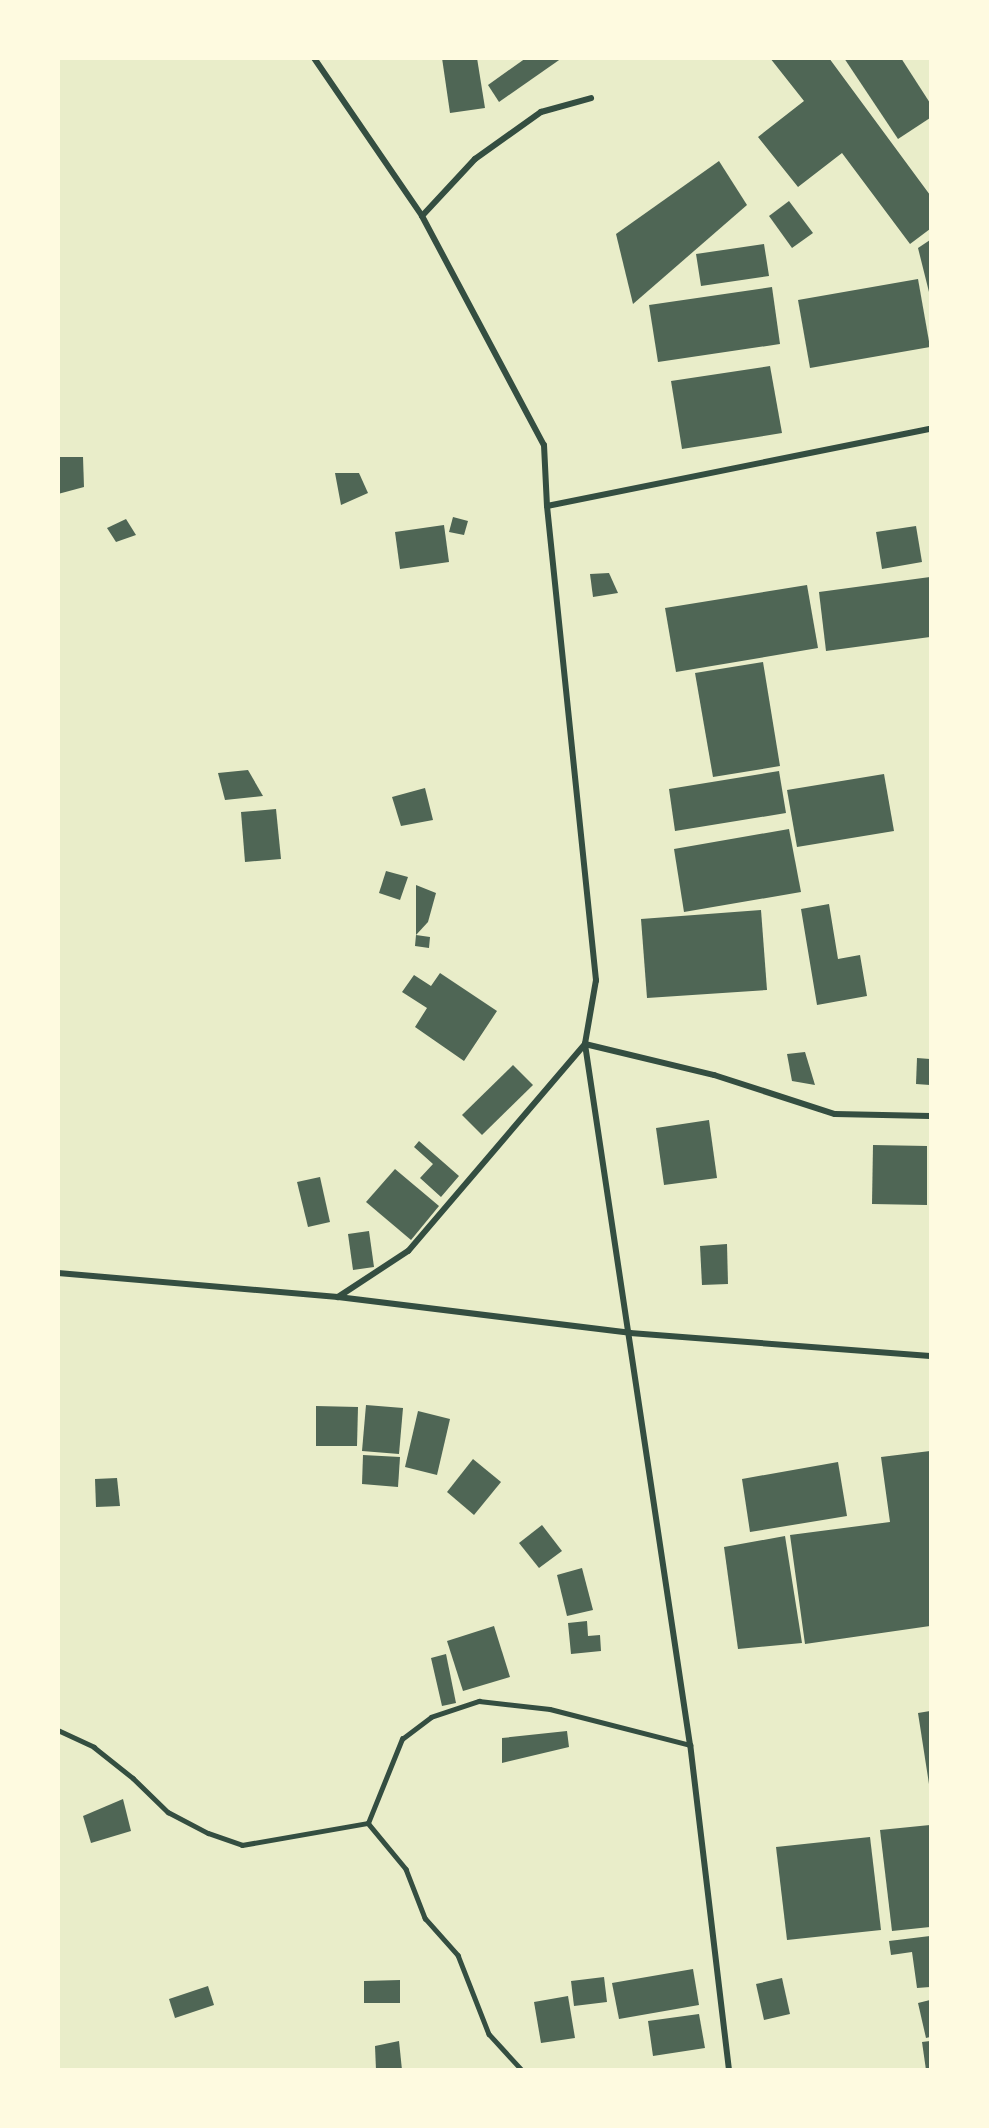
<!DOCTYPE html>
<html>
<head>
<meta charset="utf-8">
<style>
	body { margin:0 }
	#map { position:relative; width:989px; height:2128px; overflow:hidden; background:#e9edc9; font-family:"Asap Condensed",sans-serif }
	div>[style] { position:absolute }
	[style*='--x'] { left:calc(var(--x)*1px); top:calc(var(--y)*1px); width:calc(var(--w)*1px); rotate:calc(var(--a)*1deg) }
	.building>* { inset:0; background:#4f6655 }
	.service>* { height:4.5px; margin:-2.25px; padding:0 2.25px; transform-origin:2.25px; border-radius:2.25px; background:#344e41 }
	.minor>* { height:6px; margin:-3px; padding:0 3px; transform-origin:3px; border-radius:3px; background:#344e41 }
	span { translate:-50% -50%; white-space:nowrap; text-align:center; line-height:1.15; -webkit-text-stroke:4.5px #fefae0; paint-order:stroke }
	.frame { position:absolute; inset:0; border:60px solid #fefae0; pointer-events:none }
</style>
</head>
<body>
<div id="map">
	<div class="building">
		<div style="clip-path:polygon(442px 58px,477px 58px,485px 108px,450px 113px)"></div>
		<div style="clip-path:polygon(526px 58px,562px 58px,499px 102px,488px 85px)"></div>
		<div style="clip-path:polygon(770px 58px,829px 58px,930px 195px,930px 229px,910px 244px,842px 153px,798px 187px,758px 137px,804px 101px)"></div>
		<div style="clip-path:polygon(844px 58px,901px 58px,930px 103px,930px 118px,898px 139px)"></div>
		<div style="clip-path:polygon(719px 161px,747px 205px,633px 304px,616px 234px)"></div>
		<div style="clip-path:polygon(789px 201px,813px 233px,792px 248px,769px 216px)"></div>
		<div style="clip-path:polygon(930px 240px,930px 296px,918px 248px)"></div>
		<div style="clip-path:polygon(764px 244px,769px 276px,701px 286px,696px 254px)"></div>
		<div style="clip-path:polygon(918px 279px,930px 347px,810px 368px,798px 300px)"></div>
		<div style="clip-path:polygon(772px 287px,780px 344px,658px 362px,649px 305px)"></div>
		<div style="clip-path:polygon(770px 366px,782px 433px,682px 449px,671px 381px)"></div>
		<div style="clip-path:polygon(58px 457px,83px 457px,84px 487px,58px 494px)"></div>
		<div style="clip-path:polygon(335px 473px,359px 473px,368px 493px,341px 505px)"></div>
		<div style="clip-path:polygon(453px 517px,468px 521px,464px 535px,449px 532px)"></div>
		<div style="clip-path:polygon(126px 519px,136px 535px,116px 542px,107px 528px)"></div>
		<div style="clip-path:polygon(444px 525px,449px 562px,400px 569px,395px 532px)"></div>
		<div style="clip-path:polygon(916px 526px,922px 562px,882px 569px,876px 532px)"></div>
		<div style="clip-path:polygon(609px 573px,618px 593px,593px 597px,590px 574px)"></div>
		<div style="clip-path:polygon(930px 577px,930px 637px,826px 651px,819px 592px)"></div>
		<div style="clip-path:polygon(807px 585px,818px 648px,676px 672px,665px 608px)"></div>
		<div style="clip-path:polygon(763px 662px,780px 766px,713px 777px,695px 673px)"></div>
		<div style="clip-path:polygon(248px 770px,263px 796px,225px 800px,218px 773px)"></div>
		<div style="clip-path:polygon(779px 771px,786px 813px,675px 831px,669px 789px)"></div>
		<div style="clip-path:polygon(884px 774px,894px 831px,797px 847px,787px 790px)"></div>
		<div style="clip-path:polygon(425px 788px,433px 820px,401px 826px,392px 797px)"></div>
		<div style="clip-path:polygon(276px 809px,281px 859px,245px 862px,241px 812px)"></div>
		<div style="clip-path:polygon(789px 829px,801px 892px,684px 912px,674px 849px)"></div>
		<div style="clip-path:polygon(386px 871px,408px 877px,400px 900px,379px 893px)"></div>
		<div style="clip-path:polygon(416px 885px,436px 893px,428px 922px,416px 935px)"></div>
		<div style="clip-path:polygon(829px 904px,838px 959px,860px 955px,867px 996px,817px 1005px,801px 909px)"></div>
		<div style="clip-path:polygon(761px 910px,767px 990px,647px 998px,641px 919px)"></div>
		<div style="clip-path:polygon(416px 935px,430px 937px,429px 948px,415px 946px)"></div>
		<div style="clip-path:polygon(440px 973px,497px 1011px,464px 1061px,415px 1027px,427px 1008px,402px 992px,414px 975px,431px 986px)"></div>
		<div style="clip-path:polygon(805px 1052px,815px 1085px,792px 1081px,787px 1054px)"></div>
		<div style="clip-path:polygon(917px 1058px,930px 1059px,930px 1085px,916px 1084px)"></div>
		<div style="clip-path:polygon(513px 1065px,533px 1085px,482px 1135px,462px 1115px)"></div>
		<div style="clip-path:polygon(709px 1120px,717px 1178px,664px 1185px,656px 1128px)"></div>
		<div style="clip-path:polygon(419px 1141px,459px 1176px,441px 1197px,420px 1178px,433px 1164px,414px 1147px)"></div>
		<div style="clip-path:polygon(873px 1145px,927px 1146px,927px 1205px,872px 1204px)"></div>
		<div style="clip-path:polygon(395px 1169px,439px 1206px,411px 1240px,366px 1202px)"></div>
		<div style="clip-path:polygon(320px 1177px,330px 1222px,308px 1227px,297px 1182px)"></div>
		<div style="clip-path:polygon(369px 1231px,374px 1267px,353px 1270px,348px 1234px)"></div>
		<div style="clip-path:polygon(727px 1244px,728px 1284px,702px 1285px,700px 1246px)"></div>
		<div style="clip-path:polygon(366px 1405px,403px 1408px,399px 1454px,362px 1451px)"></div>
		<div style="clip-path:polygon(316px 1406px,358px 1407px,357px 1446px,316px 1446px)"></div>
		<div style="clip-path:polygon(418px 1411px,450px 1419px,437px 1475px,405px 1467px)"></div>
		<div style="clip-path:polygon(930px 1451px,930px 1626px,805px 1644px,790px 1535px,890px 1522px,881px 1457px)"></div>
		<div style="clip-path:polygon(363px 1455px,400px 1457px,398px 1487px,362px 1484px)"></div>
		<div style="clip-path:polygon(473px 1459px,501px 1482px,474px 1515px,447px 1492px)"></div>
		<div style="clip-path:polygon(838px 1462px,847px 1516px,750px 1532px,742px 1479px)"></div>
		<div style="clip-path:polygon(117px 1478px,120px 1506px,96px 1507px,95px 1479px)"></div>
		<div style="clip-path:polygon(542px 1525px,562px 1551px,539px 1568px,519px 1543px)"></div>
		<div style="clip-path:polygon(785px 1536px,802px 1643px,738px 1649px,724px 1547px)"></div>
		<div style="clip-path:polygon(582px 1568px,593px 1610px,567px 1616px,557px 1575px)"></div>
		<div style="clip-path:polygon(587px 1621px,588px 1636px,600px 1635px,601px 1651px,571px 1654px,568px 1623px)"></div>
		<div style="clip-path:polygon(494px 1626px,510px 1677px,463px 1691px,447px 1641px)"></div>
		<div style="clip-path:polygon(446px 1654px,456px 1703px,442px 1706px,431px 1658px)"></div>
		<div style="clip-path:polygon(930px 1711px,930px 1784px,929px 1784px,918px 1713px)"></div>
		<div style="clip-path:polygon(567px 1731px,569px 1747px,502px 1763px,502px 1738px)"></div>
		<div style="clip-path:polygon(123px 1799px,131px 1831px,91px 1843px,83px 1816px)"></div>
		<div style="clip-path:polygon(930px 1825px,930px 1927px,892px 1931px,880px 1830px)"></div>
		<div style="clip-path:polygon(870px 1837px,881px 1930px,787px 1940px,776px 1847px)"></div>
		<div style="clip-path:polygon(930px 1936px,930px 1987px,917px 1988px,912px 1952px,891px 1955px,889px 1941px)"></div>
		<div style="clip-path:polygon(693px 1969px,699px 2005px,619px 2019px,612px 1983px)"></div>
		<div style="clip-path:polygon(604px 1977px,607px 2002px,574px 2006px,571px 1981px)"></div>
		<div style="clip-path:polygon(782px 1978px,790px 2014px,764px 2020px,756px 1984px)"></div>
		<div style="clip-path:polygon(400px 1980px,400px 2003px,364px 2003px,364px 1981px)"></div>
		<div style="clip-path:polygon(208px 1986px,214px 2005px,175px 2018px,169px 1999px)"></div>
		<div style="clip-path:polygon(568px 1996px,575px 2038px,541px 2043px,534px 2002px)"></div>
		<div style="clip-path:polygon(930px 2000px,930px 2037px,926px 2038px,918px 2003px)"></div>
		<div style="clip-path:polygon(699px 2014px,705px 2048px,653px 2056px,648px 2021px)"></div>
		<div style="clip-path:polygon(399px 2041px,402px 2070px,376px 2070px,375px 2046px)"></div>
		<div style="clip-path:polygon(930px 2041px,930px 2070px,926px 2070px,922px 2042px)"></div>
	</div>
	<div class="service">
		<div style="--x:58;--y:1730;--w:40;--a:25"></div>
		<div style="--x:94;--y:1747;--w:50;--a:38.5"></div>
		<div style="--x:133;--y:1778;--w:49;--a:44.2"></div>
		<div style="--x:168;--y:1812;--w:45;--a:27.7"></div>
		<div style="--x:208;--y:1833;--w:36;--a:19"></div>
		<div style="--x:242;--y:1845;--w:128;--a:-9.9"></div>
		<div style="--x:368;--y:1823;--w:60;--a:50.4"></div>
		<div style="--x:406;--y:1869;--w:53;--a:68.8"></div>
		<div style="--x:425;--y:1918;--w:50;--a:48.3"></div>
		<div style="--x:458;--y:1955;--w:85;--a:68.6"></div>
		<div style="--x:489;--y:2034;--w:49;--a:47.5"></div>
		<div style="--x:368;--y:1823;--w:91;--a:-68"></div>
		<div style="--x:402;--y:1739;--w:36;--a:-37"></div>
		<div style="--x:431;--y:1717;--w:51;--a:-18.4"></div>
		<div style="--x:479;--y:1701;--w:71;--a:6.4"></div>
		<div style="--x:550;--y:1709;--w:145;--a:14.4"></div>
	</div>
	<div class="minor">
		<div style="--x:314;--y:58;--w:191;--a:55.6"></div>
		<div style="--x:422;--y:216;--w:259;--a:62"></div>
		<div style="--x:544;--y:445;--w:61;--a:87.2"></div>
		<div style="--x:547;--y:506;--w:477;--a:84.1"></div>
		<div style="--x:596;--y:980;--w:65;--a:99.8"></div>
		<div style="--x:585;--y:1044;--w:272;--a:130.5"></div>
		<div style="--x:408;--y:1251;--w:84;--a:146.7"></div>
		<div style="--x:422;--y:216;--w:78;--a:-47.1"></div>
		<div style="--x:475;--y:159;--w:81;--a:-35.5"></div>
		<div style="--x:541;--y:112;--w:52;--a:-15.6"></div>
		<div style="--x:547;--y:506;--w:391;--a:-11.4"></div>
		<div style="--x:58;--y:1273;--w:281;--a:4.9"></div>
		<div style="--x:338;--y:1297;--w:294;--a:7"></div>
		<div style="--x:630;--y:1333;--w:301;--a:4.4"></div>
		<div style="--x:729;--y:2070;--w:327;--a:-96.8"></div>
		<div style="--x:690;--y:1745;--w:709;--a:-98.52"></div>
		<div style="--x:585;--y:1044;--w:133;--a:13.5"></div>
		<div style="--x:714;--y:1075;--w:127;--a:17.9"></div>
		<div style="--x:835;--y:1114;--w:95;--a:1.2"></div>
	</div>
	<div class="frame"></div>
</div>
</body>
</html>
